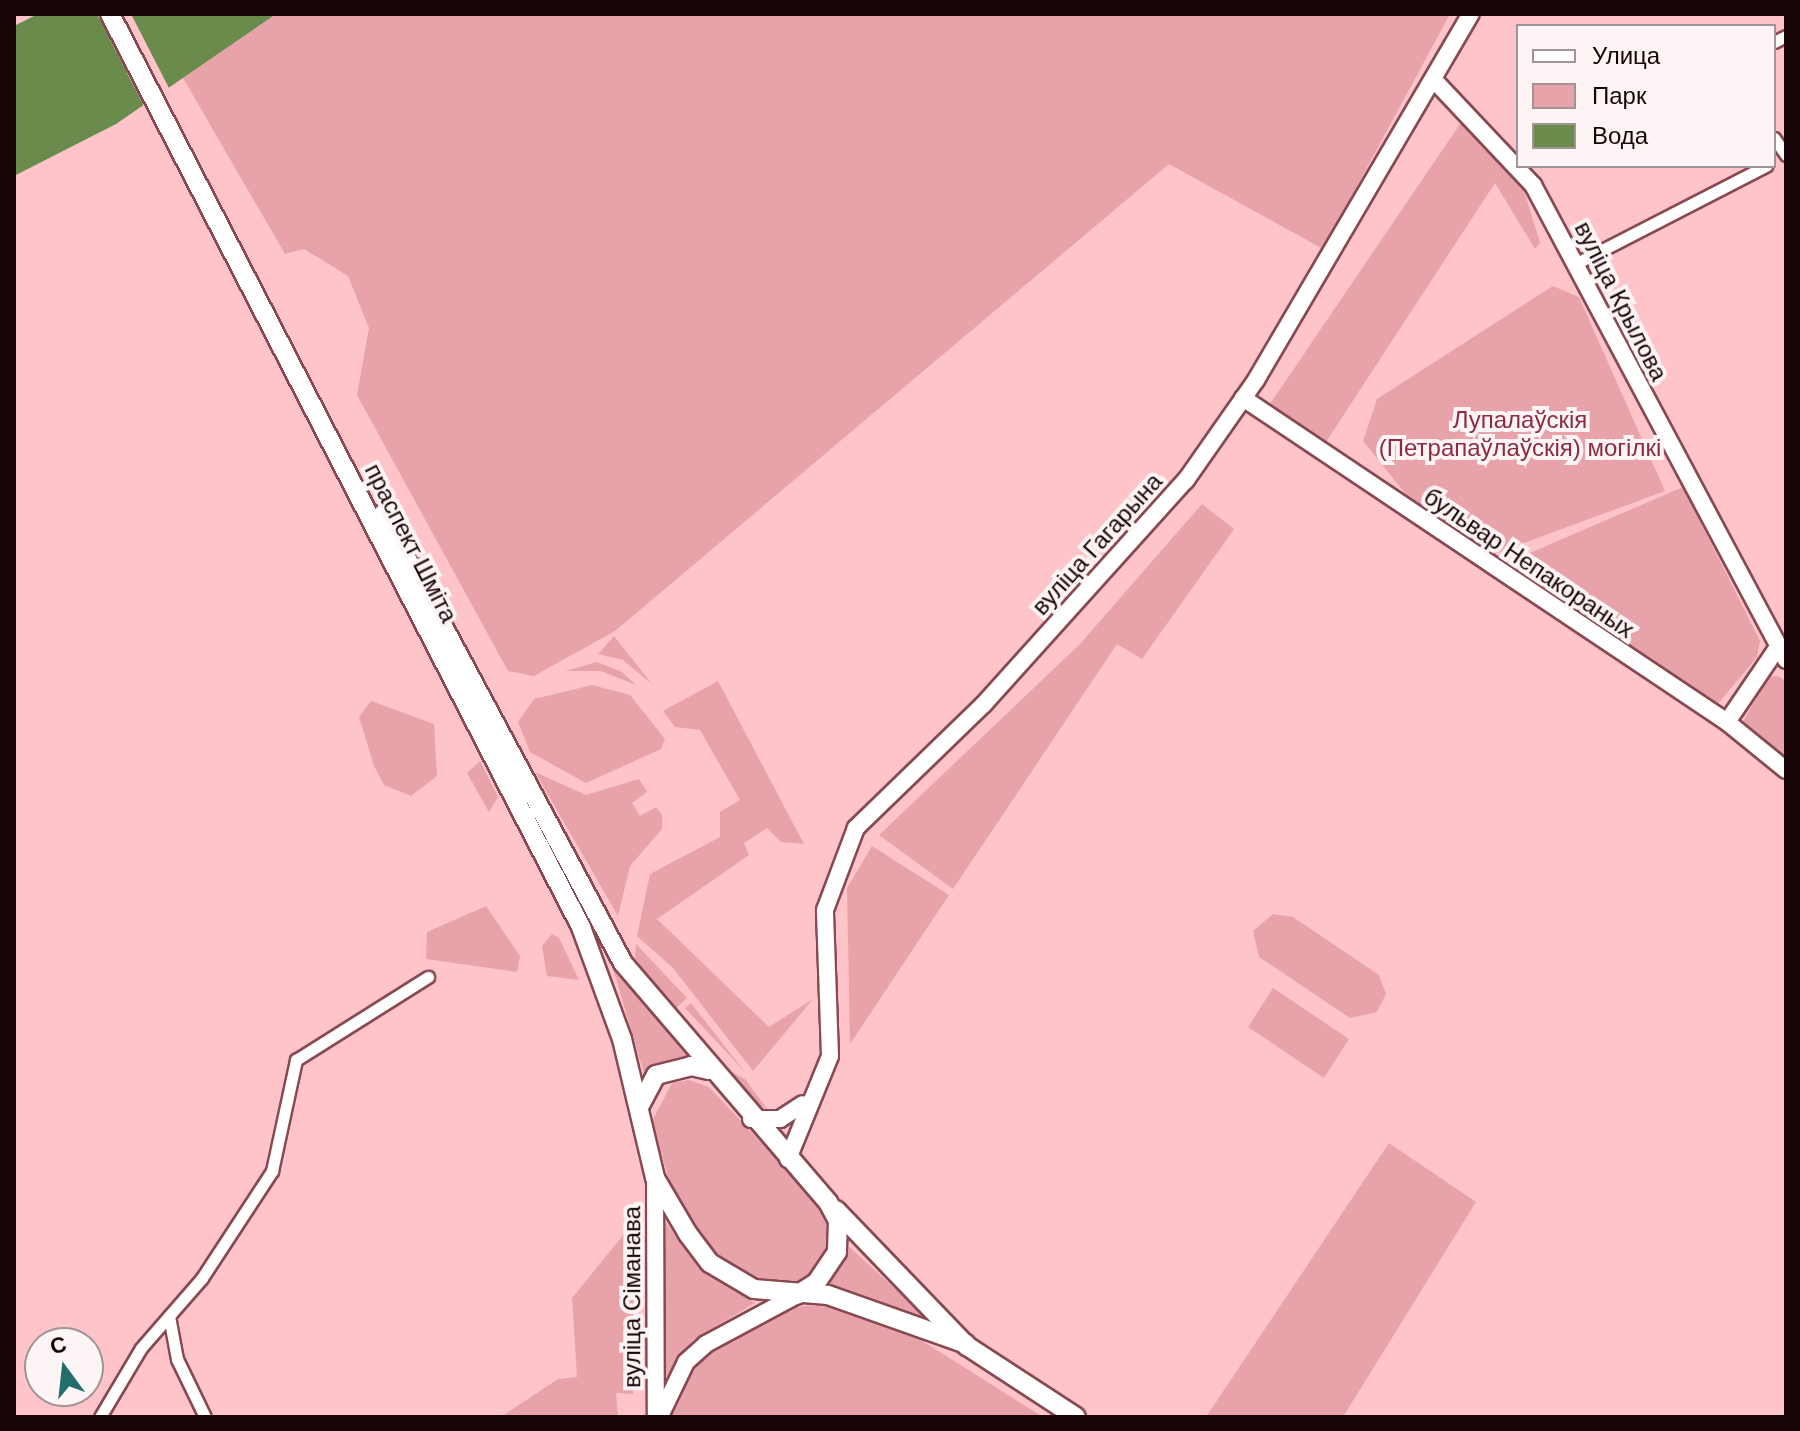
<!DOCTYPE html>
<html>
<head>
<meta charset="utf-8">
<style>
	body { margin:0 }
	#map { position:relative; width:1800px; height:1431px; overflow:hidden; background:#fec4c9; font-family:Helvetica,sans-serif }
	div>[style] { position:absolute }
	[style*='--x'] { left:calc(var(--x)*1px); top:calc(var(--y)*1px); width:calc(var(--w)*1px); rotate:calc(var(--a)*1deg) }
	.green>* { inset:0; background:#e8a3aa }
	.water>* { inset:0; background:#698c4c }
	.pier>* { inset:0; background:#fec4c9 }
	.roads { filter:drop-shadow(2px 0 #874a52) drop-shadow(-2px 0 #874a52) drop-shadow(0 2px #874a52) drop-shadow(0 -2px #874a52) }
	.street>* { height:11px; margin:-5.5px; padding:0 5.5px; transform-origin:5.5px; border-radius:5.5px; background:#fff }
	.secondary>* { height:16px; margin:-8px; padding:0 8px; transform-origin:8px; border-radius:8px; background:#fff }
	.primary>* { height:18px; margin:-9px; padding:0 9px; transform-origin:9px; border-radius:9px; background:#fff }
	span { translate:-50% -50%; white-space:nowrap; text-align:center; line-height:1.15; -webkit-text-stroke:8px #fcf4f5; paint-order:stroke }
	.street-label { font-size:24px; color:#190407 }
	.park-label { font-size:24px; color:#8b2c3f }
	.frame { position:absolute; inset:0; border:16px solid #190407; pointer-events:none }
	.legend { position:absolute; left:1516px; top:24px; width:260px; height:144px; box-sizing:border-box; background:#fcf4f5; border:2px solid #a19496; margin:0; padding:10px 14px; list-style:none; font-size:24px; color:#190407 }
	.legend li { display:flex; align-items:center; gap:16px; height:40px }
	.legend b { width:40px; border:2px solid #a19496 }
	.north { position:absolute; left:24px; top:1327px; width:80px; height:80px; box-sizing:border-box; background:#fcf4f5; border:2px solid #a19496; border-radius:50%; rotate:345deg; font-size:22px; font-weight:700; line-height:32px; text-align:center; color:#190407 }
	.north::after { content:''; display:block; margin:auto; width:28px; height:36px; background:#236e6c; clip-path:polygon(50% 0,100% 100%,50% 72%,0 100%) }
</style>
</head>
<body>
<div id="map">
	<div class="green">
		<div style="clip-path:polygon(276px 14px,1450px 14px,1323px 249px,1169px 164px,615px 631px,534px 676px,508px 671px,357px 395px,369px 328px,348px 276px,304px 249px,285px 254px,183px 78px)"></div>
		<div style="clip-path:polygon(1462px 121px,1523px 187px,1540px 243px,1535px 249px,1495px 183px,1326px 442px,1270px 404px)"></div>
		<div style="clip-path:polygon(1553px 286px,1579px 297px,1665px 491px,1489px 556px,1413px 503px,1363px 441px,1377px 399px)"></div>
		<div style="clip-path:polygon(1683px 487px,1760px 641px,1757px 657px,1717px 705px,1534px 577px,1529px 582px,1502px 565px)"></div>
		<div style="clip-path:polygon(1202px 504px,1234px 529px,1142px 659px,1117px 644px,953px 889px,879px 835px,1080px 644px)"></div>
		<div style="clip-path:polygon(614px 636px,652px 684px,623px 660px,598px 654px)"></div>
		<div style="clip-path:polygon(597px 662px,622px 672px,636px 685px,601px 671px,565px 671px)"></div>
		<div style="clip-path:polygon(1778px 676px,1786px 681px,1786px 763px,1741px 725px,1768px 677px)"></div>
		<div style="clip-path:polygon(718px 681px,804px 844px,781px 842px,767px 828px,744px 843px,749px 855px,657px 919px,769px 1027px,813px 999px,753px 1071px,673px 968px,637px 936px,650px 874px,720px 837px,720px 812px,740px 800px,700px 730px,675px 727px,663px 711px)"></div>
		<div style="clip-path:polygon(592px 685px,630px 695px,665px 739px,661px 749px,586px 783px,530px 752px,518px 722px,534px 699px)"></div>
		<div style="clip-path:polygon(371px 701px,434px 724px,437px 776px,411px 796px,384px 785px,374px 766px,359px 717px)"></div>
		<div style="clip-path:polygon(480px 761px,498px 797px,489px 812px,467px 773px)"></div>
		<div style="clip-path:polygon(535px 772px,586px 795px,639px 779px,647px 792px,632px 803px,640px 816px,656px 807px,662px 815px,662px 829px,630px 866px,618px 916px)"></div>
		<div style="clip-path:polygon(872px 846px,949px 895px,850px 1044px,847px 888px)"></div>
		<div style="clip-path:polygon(486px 906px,520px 956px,517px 972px,426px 959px,427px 932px)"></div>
		<div style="clip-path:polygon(1273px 914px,1293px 917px,1379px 975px,1386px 994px,1377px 1012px,1350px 1018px,1259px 957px,1253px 931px)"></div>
		<div style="clip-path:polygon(552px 934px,559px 938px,579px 980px,547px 976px,542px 946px)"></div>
		<div style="clip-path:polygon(636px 944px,687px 998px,673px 1011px,635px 958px)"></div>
		<div style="clip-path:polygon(615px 961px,689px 1059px,646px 1081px,612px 965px)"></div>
		<div style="clip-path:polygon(1273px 988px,1349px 1039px,1324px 1078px,1248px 1027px)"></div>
		<div style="clip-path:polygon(691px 1003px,745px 1072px,685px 1008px)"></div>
		<div style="clip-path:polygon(730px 1071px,745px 1079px,768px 1110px,743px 1094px)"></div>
		<div style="clip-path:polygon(689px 1080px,709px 1087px,825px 1210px,832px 1224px,827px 1260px,802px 1286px,761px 1286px,732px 1270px,700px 1238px,671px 1187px,652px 1121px,672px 1083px)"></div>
		<div style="clip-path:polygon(1389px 1143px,1476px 1202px,1343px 1417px,1206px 1417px)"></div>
		<div style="clip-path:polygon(661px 1216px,697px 1266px,755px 1303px,693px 1340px,661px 1385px)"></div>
		<div style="clip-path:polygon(634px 1222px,633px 1394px,616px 1393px,618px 1417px,501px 1417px,558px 1379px,577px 1377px,572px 1298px)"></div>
		<div style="clip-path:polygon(846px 1244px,943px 1332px,826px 1290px)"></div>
		<div style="clip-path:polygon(814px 1305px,848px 1307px,897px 1325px,1043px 1417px,670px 1417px,692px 1364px,710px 1349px,788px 1308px)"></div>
	</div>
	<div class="water">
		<div style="clip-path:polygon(38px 14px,276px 14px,116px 124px,14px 176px,14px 26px)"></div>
	</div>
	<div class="pier">
		<div style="clip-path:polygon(97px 14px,131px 14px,171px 92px,146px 110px)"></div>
	</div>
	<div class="roads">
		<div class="street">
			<div style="--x:1774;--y:42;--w:13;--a:-27"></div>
			<div style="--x:1774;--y:138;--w:21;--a:55"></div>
			<div style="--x:1575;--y:264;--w:215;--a:-27.2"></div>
			<div style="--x:169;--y:1316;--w:44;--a:79.5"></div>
			<div style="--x:177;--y:1359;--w:64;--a:64.2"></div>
			<div style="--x:100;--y:1417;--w:80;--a:-59.3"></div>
			<div style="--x:141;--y:1348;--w:93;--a:-48.9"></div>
			<div style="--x:202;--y:1278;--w:128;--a:-56.8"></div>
			<div style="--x:272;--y:1171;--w:114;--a:-77.8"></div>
			<div style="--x:296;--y:1060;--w:156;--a:-32.2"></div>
		</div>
		<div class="secondary">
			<div style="--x:1435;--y:81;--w:143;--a:46.7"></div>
			<div style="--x:1533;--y:185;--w:538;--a:61.96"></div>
			<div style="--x:1243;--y:398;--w:582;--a:33.8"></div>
			<div style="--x:1727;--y:722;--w:76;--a:39.1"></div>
			<div style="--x:1727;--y:722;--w:87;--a:-55.8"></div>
			<div style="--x:751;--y:1119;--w:29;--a:0"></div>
			<div style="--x:780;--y:1119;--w:27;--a:-33"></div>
			<div style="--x:788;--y:1159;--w:111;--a:-67.8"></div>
			<div style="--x:830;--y:1056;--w:146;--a:-92"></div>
			<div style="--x:825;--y:910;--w:88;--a:-69.3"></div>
			<div style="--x:856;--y:828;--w:178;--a:-44.1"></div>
			<div style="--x:984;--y:704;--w:302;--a:-48"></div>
			<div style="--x:1186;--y:480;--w:122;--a:-55"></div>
			<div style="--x:1256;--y:380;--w:424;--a:-59.6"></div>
			<div style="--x:655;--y:1179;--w:238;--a:89.8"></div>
			<div style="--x:660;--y:1416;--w:60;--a:-64.3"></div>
			<div style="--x:686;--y:1362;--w:27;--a:-42"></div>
			<div style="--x:706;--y:1344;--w:103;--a:-28.3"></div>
		</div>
		<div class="primary">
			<div style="--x:110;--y:14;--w:1027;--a:62.71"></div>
			<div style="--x:581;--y:927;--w:119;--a:69.9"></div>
			<div style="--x:622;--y:1039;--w:143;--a:76.6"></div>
			<div style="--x:655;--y:1178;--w:65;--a:59.5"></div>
			<div style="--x:688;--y:1234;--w:36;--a:53"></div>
			<div style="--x:710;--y:1263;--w:51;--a:30.6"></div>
			<div style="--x:754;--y:1289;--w:74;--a:4.6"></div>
			<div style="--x:828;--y:1295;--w:146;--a:19.5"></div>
			<div style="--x:383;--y:514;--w:509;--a:61.87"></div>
			<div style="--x:623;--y:963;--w:315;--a:49.4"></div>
			<div style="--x:828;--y:1202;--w:21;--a:62"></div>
			<div style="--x:838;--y:1221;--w:31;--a:92"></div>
			<div style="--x:837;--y:1252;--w:37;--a:124"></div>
			<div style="--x:816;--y:1283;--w:22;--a:148"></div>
			<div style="--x:639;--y:1107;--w:36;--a:-62"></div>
			<div style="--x:656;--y:1075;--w:36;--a:-14"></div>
			<div style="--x:691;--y:1066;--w:18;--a:13"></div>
			<div style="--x:836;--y:1210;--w:189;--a:46.1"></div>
			<div style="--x:967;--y:1346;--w:130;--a:33.1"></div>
		</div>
	</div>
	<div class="street-label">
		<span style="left:1621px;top:301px;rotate:63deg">вуліца Крылова</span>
		<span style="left:411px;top:543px;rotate:63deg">праспект Шміта</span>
		<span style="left:1097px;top:544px;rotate:-48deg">вуліца Гагарына</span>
		<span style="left:1529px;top:563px;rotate:34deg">бульвар Непакораных</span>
		<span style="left:632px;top:1297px;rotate:-90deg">вуліца Сіманава</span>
	</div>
	<div class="park-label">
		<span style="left:1520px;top:434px">Лупалаўскія<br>(Петрапаўлаўскія) могілкі</span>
	</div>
	<div class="frame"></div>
	<ul class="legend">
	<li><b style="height:10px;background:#fff"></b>Улица</li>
	<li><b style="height:22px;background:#e8a3aa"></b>Парк</li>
	<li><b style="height:22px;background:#698c4c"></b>Вода</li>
	</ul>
	<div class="north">С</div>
</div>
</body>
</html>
